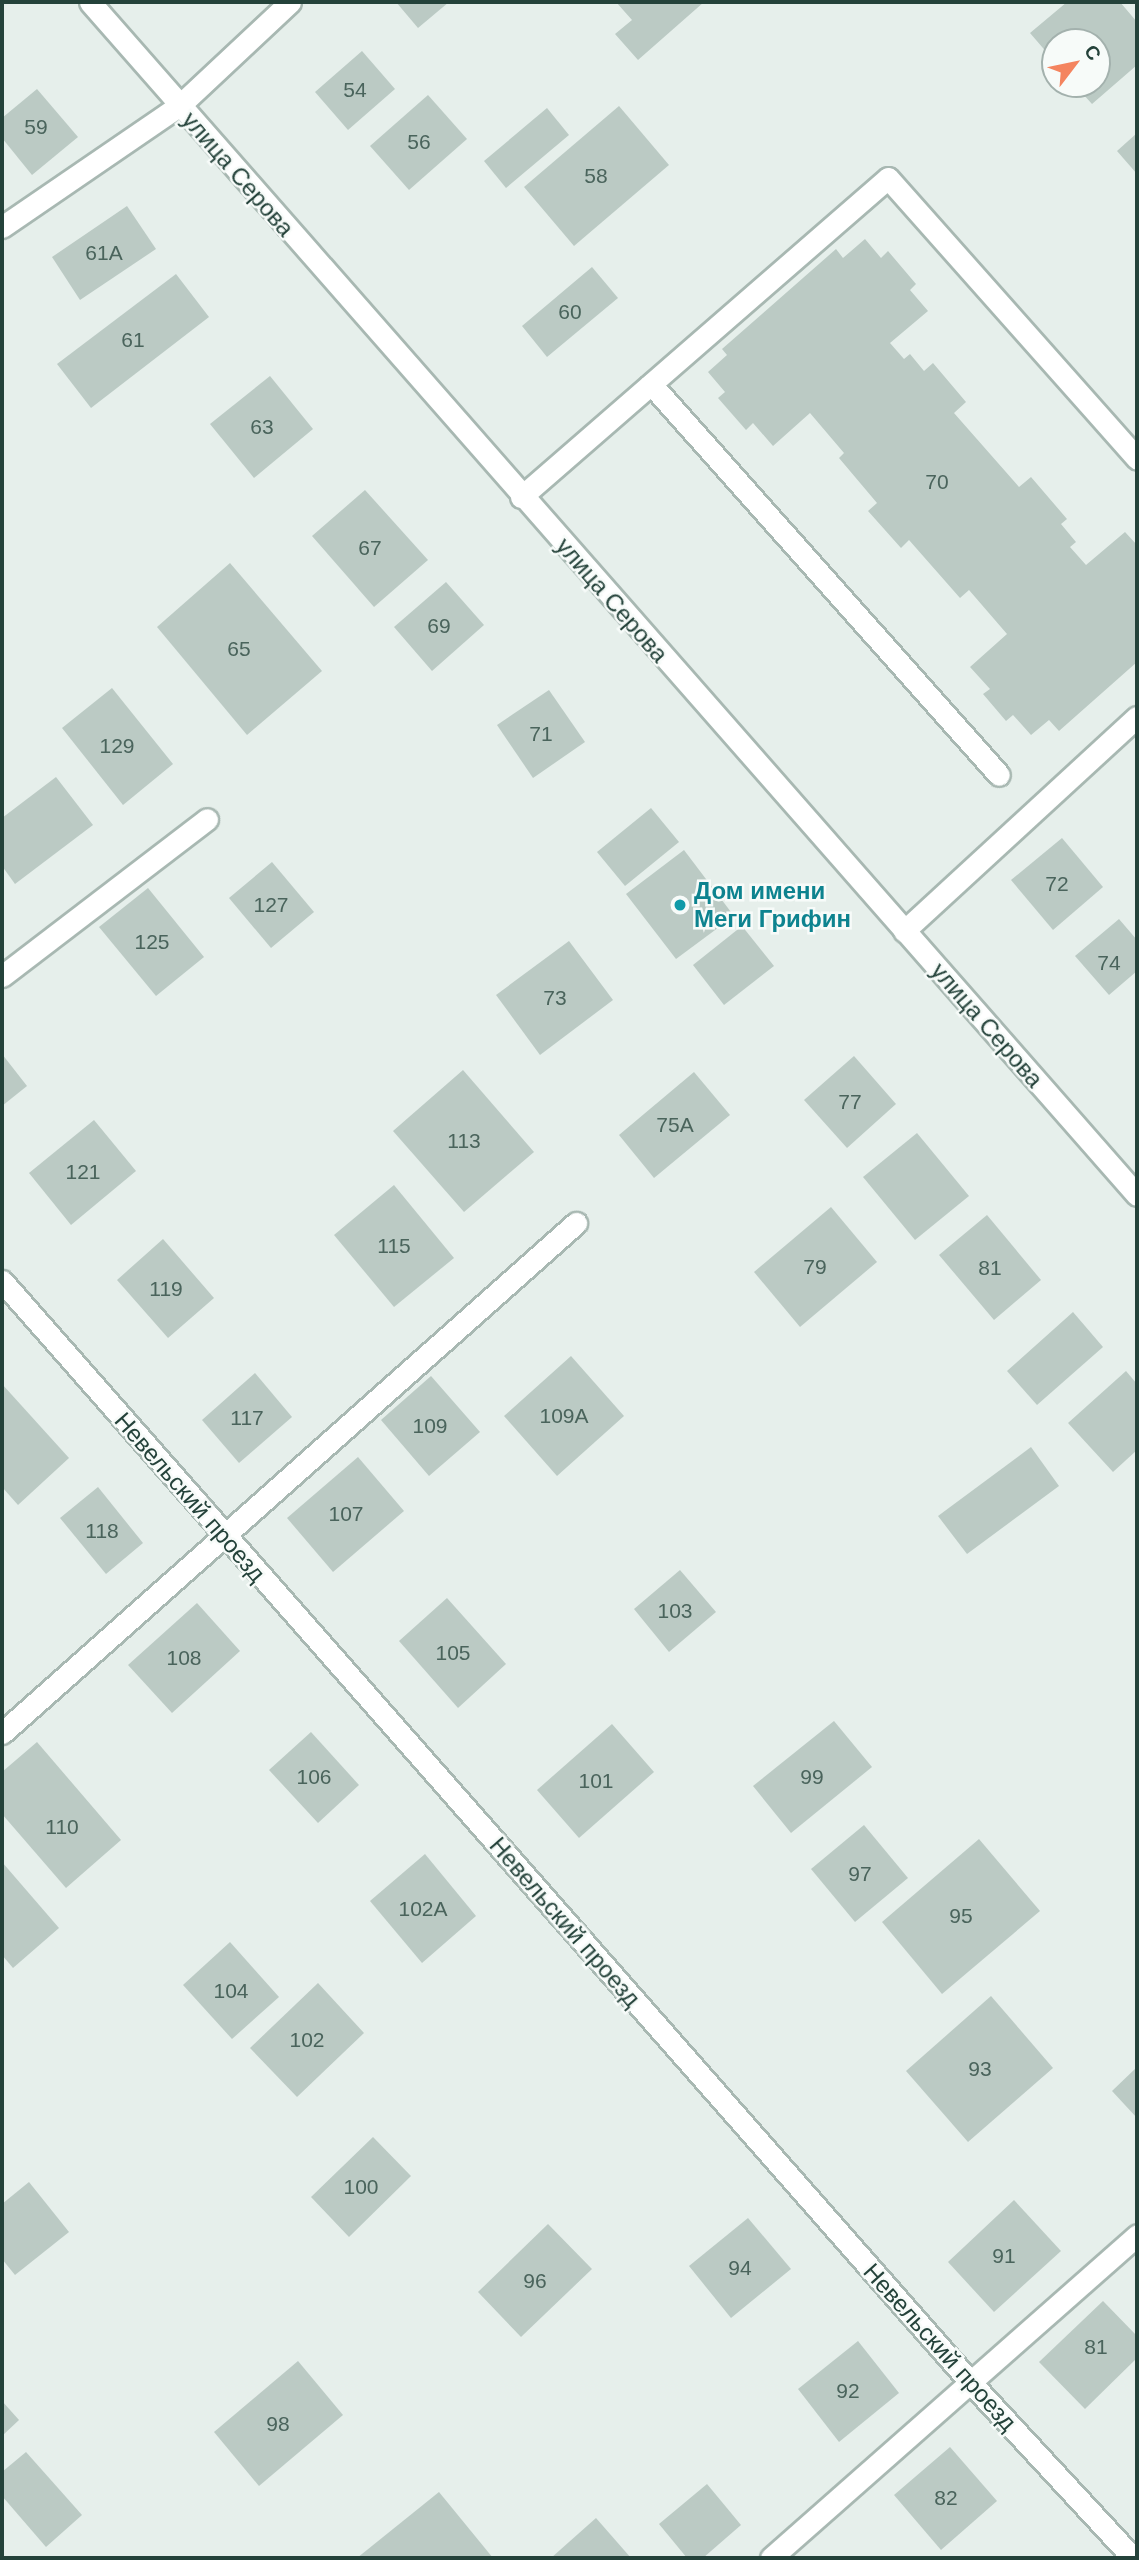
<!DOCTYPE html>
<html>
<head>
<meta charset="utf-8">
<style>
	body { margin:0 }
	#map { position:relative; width:1139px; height:2560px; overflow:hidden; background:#e6efeb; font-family:Helvetica,sans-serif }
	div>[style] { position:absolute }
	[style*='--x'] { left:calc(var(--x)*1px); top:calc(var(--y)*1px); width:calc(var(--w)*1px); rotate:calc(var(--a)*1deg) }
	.building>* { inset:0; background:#bbcac4 }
	.roads { filter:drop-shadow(2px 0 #a8b8b2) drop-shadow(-2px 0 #a8b8b2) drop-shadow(0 2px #a8b8b2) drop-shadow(0 -2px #a8b8b2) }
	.lane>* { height:21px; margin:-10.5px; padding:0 10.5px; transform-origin:10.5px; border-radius:10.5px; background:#fff }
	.street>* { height:21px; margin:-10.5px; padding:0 10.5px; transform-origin:10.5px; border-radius:10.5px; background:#fff }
	.secondary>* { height:21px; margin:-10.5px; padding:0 10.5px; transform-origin:10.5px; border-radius:10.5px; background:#fff }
	.dots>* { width:19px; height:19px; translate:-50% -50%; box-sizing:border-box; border:4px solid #f7fbf9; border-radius:50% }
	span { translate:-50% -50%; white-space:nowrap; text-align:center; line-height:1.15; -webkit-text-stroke:5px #f7fbf9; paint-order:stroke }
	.number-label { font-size:21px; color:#4a645c }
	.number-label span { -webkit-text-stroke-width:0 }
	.street-label { font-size:24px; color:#24423a }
	.culture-label { font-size:24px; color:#0d838f; font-weight:700 }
	.left { translate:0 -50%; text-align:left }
	.frame { position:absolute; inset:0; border:4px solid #24423a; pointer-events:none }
	.north { position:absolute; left:1041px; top:28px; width:70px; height:70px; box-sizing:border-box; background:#f7fbf9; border:2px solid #a3b1ad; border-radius:50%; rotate:58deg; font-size:19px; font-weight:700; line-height:28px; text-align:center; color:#24423a }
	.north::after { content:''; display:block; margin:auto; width:24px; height:32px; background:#f4845f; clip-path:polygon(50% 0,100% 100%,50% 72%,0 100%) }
</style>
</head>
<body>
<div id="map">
	<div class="building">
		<div style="clip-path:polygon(396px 2px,449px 2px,418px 28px)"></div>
		<div style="clip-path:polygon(616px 2px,704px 2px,638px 60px,615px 34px,632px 20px)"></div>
		<div style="clip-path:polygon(1067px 2px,1120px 2px,1137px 22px,1137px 65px,1092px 104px,1074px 84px,1097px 84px,1097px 42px,1055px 42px,1055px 62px,1030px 33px)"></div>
		<div style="clip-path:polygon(362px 51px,395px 89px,348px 130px,315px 92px)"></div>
		<div style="clip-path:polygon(37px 89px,78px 137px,32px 175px,2px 138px,2px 118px)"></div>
		<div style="clip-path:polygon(428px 95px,467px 139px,409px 190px,370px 146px)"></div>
		<div style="clip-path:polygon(619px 106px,669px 165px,574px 246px,524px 187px)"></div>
		<div style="clip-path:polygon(547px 108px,569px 135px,506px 188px,484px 161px)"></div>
		<div style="clip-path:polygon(1137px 133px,1137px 174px,1117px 151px)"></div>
		<div style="clip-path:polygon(127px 206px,156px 249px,80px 300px,52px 257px)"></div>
		<div style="clip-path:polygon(865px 239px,881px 258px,888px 251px,916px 284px,910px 290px,928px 311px,890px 343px,904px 359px,910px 354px,924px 371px,933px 363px,966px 402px,954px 413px,1019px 487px,1031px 477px,1067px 519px,1061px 524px,1076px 542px,1070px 547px,1086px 565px,1125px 532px,1137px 545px,1137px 662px,1059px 731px,1049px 720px,1031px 735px,1013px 715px,1006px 721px,983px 694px,990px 689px,970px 667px,1007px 634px,969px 590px,960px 598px,909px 540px,901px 548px,868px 511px,877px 503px,839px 458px,844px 453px,810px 413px,773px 446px,753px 423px,746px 430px,718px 398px,725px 392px,708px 372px,727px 355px,722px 349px,836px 249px,843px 258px)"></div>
		<div style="clip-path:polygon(592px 267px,618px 298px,547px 357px,522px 326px)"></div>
		<div style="clip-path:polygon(176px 274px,209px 317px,91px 408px,57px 364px)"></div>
		<div style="clip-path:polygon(270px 376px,313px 429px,254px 478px,210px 424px)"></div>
		<div style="clip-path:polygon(365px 490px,428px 560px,374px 607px,312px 536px)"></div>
		<div style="clip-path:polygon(230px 563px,322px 671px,247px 735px,157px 627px)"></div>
		<div style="clip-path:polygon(446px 582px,484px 625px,432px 671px,394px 627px)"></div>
		<div style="clip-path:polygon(112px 688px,173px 764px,123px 805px,62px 728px)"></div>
		<div style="clip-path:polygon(549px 690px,585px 742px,533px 778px,497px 725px)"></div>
		<div style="clip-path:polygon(56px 777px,93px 825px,15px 884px,2px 866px,2px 818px)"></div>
		<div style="clip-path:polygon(651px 808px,679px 842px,625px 886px,597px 852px)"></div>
		<div style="clip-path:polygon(1062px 838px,1103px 887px,1053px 930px,1011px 880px)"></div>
		<div style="clip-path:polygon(684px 850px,734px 916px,676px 959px,626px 894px)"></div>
		<div style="clip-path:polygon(272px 862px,314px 912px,271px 948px,229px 898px)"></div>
		<div style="clip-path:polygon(148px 888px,204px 957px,156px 996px,99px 927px)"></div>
		<div style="clip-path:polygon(1119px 919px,1137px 940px,1137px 971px,1109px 995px,1075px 956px)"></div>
		<div style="clip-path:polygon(742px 926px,774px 966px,724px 1005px,693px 965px)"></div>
		<div style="clip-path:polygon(569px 941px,613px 1000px,540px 1055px,496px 995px)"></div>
		<div style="clip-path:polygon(2px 1054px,27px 1086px,2px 1106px)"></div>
		<div style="clip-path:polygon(854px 1056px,896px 1104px,847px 1148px,804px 1100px)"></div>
		<div style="clip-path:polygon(463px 1070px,534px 1152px,464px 1212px,393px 1131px)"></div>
		<div style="clip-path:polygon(694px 1072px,730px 1115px,654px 1178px,619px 1135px)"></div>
		<div style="clip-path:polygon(94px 1120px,136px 1171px,71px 1225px,29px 1173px)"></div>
		<div style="clip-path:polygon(917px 1133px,969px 1196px,915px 1240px,863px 1177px)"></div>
		<div style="clip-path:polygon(394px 1185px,454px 1258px,394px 1307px,334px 1235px)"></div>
		<div style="clip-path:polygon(831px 1207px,877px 1262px,800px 1327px,754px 1272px)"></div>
		<div style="clip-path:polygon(987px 1215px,1041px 1280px,994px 1320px,939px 1255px)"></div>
		<div style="clip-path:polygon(163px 1239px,214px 1298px,168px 1338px,117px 1280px)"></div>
		<div style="clip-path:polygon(1073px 1312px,1103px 1347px,1037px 1405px,1007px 1371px)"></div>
		<div style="clip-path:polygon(571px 1356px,624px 1416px,557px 1476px,504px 1416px)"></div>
		<div style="clip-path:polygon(1126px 1371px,1137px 1384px,1137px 1450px,1113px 1472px,1068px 1423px)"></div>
		<div style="clip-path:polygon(255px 1373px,292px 1417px,239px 1463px,202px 1420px)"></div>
		<div style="clip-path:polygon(431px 1376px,480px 1432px,429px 1476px,381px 1420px)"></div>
		<div style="clip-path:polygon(2px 1384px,69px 1458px,18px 1505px,2px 1487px)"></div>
		<div style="clip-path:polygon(1031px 1447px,1059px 1486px,967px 1554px,938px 1516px)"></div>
		<div style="clip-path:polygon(358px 1457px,404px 1511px,333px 1572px,287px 1518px)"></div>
		<div style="clip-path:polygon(98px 1487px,143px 1543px,106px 1574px,60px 1518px)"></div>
		<div style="clip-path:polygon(680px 1570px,716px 1612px,669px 1652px,634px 1609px)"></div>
		<div style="clip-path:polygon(447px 1598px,506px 1664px,458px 1708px,399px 1641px)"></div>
		<div style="clip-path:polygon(197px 1603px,240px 1651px,172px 1713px,128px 1665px)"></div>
		<div style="clip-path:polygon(834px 1721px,872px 1767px,791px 1833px,753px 1786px)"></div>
		<div style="clip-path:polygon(612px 1724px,654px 1772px,579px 1838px,537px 1790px)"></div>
		<div style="clip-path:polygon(311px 1732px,359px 1785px,318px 1823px,269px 1770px)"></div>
		<div style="clip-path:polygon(37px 1742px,121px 1840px,66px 1888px,2px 1814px,2px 1772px)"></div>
		<div style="clip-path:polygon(864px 1825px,908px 1878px,855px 1922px,811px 1869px)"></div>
		<div style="clip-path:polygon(979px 1839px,1040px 1911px,942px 1994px,882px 1922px)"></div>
		<div style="clip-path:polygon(425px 1854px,476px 1916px,422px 1963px,370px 1901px)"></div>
		<div style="clip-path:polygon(2px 1862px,59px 1928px,13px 1968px,2px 1955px)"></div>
		<div style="clip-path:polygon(230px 1942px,279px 1997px,232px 2039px,183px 1985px)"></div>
		<div style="clip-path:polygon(318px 1983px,364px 2033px,297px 2097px,250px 2048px)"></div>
		<div style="clip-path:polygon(991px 1996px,1053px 2068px,968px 2142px,906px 2071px)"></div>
		<div style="clip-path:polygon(1137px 2067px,1137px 2118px,1112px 2091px)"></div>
		<div style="clip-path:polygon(373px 2137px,411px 2176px,349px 2237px,311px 2197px)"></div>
		<div style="clip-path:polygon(29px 2182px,69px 2232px,15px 2275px,2px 2259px,2px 2204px)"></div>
		<div style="clip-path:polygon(1014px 2200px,1061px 2251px,994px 2312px,948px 2262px)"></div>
		<div style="clip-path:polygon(748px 2218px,791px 2269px,731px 2318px,689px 2266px)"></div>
		<div style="clip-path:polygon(548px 2224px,592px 2269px,521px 2337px,478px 2292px)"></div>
		<div style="clip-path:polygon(1103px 2301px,1137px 2336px,1137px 2358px,1085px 2409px,1039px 2362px)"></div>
		<div style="clip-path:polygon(858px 2341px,899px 2393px,839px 2442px,798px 2389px)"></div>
		<div style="clip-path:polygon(298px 2361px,343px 2415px,259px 2486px,214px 2432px)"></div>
		<div style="clip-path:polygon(2px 2401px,19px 2420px,2px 2436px)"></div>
		<div style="clip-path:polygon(950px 2447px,997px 2501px,941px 2550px,894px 2495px)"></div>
		<div style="clip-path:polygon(26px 2452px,82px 2515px,46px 2547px,2px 2496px,2px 2472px)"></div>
		<div style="clip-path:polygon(707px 2484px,741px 2525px,703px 2558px,687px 2558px,659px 2524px)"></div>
		<div style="clip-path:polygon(439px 2492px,493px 2558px,357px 2558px)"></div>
		<div style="clip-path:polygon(596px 2518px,631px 2558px,551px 2558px)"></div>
	</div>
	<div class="roads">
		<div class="lane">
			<div style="--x:651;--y:384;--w:523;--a:48.33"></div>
			<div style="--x:521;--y:497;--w:486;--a:-41"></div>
			<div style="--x:888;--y:178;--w:375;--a:48.4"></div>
			<div style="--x:904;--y:931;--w:316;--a:-42.6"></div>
			<div style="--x:2;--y:976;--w:258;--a:-37.4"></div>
			<div style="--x:2;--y:1733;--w:768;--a:-41.62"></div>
			<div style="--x:771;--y:2558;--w:488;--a:-41.4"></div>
		</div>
		<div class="street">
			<div style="--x:2;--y:227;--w:214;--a:-34.4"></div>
			<div style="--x:179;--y:106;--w:152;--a:-43.1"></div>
			<div style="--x:2;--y:1281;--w:1467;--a:48.67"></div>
			<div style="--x:971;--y:2383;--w:238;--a:47.2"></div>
		</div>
		<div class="secondary">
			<div style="--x:90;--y:2;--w:1587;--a:48.73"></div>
		</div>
	</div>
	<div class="dots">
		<div style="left:680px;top:905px;background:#0f9aa8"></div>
	</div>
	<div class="number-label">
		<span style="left:355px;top:90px">54</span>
		<span style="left:36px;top:127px">59</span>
		<span style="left:419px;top:142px">56</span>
		<span style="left:596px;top:176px">58</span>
		<span style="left:104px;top:253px">61А</span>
		<span style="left:570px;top:312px">60</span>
		<span style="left:133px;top:340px">61</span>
		<span style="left:262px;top:427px">63</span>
		<span style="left:937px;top:482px">70</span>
		<span style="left:370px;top:548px">67</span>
		<span style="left:439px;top:626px">69</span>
		<span style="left:239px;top:649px">65</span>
		<span style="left:541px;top:734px">71</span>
		<span style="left:117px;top:746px">129</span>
		<span style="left:1057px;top:884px">72</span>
		<span style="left:271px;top:905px">127</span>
		<span style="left:152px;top:942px">125</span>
		<span style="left:1109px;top:963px">74</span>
		<span style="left:555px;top:998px">73</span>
		<span style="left:850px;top:1102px">77</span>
		<span style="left:675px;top:1125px">75А</span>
		<span style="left:464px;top:1141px">113</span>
		<span style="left:83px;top:1172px">121</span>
		<span style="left:394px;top:1246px">115</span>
		<span style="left:815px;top:1267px">79</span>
		<span style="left:990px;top:1268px">81</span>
		<span style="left:166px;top:1289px">119</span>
		<span style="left:564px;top:1416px">109А</span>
		<span style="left:247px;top:1418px">117</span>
		<span style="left:430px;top:1426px">109</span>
		<span style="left:346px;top:1514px">107</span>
		<span style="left:102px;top:1531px">118</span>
		<span style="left:675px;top:1611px">103</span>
		<span style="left:453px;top:1653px">105</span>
		<span style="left:184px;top:1658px">108</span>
		<span style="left:314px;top:1777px">106</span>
		<span style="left:812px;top:1777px">99</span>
		<span style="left:596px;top:1781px">101</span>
		<span style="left:62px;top:1827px">110</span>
		<span style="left:860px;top:1874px">97</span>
		<span style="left:423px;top:1909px">102А</span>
		<span style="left:961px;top:1916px">95</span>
		<span style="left:231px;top:1991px">104</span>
		<span style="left:307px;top:2040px">102</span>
		<span style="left:980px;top:2069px">93</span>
		<span style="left:361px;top:2187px">100</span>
		<span style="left:1004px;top:2256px">91</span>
		<span style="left:740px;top:2268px">94</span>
		<span style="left:535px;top:2281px">96</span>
		<span style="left:1096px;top:2347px">81</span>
		<span style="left:848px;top:2391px">92</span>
		<span style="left:278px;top:2424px">98</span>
		<span style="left:946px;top:2498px">82</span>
	</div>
	<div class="street-label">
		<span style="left:238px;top:174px;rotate:49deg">улица Серова</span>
		<span style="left:612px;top:600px;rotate:49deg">улица Серова</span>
		<span style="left:987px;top:1025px;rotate:49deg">улица Серова</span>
		<span style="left:190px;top:1497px;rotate:49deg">Невельский проезд</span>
		<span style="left:565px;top:1922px;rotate:49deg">Невельский проезд</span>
		<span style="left:940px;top:2347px;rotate:48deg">Невельский проезд</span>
	</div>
	<div class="culture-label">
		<span class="left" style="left:694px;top:905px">Дом имени<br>Меги Грифин</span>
	</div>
	<div class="frame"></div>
	<div class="north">С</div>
</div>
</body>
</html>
